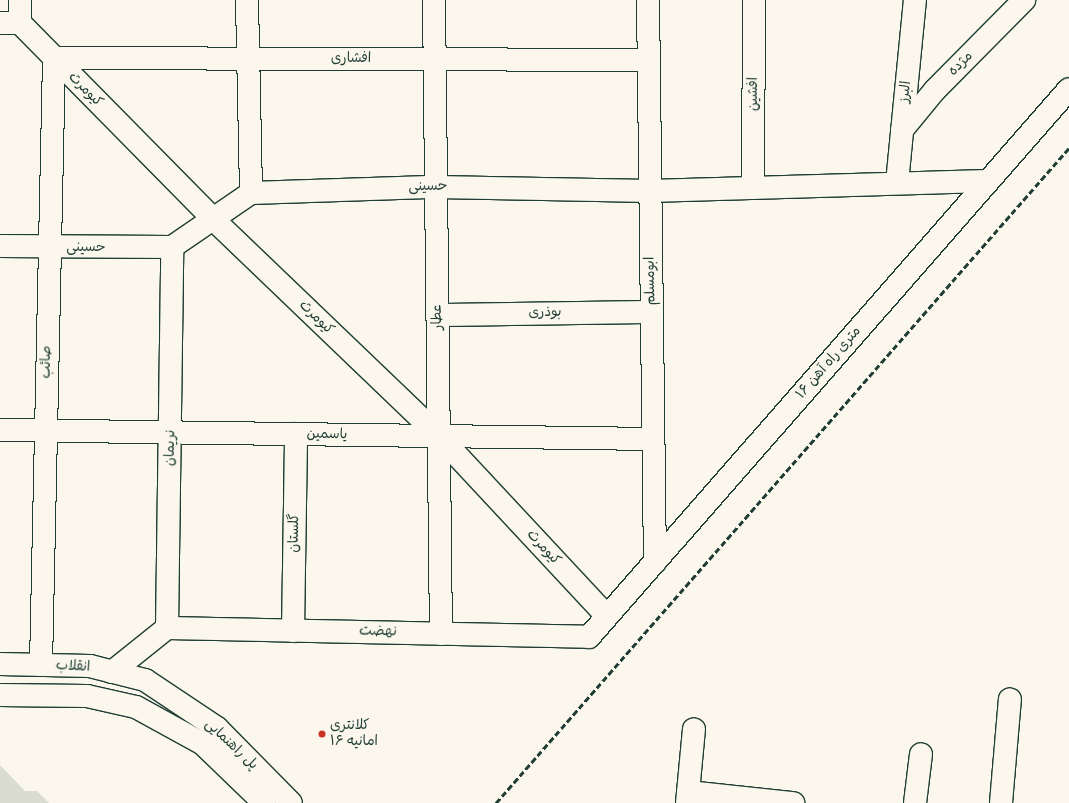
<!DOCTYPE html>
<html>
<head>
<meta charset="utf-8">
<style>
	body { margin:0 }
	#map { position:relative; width:1069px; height:803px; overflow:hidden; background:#fbf7ec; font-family:"Indie Flower","Playpen Sans Arabic",sans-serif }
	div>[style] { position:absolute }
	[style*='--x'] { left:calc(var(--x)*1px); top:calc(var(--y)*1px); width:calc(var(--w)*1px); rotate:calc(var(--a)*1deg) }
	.green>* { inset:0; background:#dbdcd1 }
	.roads { filter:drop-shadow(1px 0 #1f3d34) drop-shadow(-1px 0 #1f3d34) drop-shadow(0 1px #1f3d34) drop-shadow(0 -1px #1f3d34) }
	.minor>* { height:22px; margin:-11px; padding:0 11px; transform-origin:11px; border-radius:11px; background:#fbf7ec }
	.major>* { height:22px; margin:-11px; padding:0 11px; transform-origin:11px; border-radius:11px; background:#fbf7ec }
	.rail>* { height:3px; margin-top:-1.5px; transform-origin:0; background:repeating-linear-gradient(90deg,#1f3d34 0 6px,transparent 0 9px) }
	.dots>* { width:11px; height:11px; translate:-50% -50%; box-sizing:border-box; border:2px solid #fbf7ec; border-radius:50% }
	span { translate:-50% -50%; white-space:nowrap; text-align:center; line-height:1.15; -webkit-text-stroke:3px #fbf7ec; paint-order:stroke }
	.street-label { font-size:14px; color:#1f3d34 }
	.poi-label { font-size:14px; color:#1f3d34 }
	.left { translate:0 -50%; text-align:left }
</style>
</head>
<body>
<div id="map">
	<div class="green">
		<div style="clip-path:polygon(0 765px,25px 791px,37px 791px,49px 803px,0 803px)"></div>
	</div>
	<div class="roads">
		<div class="minor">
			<div style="--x:247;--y:0;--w:193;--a:88.8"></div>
			<div style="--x:434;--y:0;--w:634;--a:89.37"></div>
			<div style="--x:648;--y:0;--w:562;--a:89.29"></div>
			<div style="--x:0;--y:23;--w:20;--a:0"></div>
			<div style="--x:20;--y:23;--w:276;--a:45.4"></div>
			<div style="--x:214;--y:220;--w:312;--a:43.8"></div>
			<div style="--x:439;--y:436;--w:246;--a:47"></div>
			<div style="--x:20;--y:23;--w:23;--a:-90"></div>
			<div style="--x:902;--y:130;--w:52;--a:-50.5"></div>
			<div style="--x:935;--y:90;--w:127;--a:-45.3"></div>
			<div style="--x:897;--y:183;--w:184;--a:-84.4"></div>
			<div style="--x:753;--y:188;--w:188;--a:-89.7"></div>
			<div style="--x:0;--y:246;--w:172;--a:0.3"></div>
			<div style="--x:438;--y:315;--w:214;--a:-0.8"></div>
			<div style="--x:0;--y:430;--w:653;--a:0.79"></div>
			<div style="--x:167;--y:628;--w:381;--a:-89.2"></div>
			<div style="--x:172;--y:247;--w:96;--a:-34.4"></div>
			<div style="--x:251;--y:193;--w:185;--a:-1.9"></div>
			<div style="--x:436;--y:187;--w:214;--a:1.1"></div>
			<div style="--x:650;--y:191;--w:338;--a:-1.7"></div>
			<div style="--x:167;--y:628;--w:422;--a:1.2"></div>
			<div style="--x:589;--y:637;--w:728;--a:-48.78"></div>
			<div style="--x:293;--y:631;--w:197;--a:-89.1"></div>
			<div style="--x:41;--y:665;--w:607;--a:-88.77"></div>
			<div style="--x:54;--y:58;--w:595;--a:0.19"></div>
			<div style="--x:112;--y:672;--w:70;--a:-38.7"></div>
			<div style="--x:688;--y:792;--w:106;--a:6"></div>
			<div style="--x:687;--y:803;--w:74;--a:-84.6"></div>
			<div style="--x:915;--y:803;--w:49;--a:-83"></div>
			<div style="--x:1001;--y:803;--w:104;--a:-85.1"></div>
		</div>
		<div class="major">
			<div style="--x:0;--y:664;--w:90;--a:1.3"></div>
			<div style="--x:90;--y:666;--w:57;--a:14.3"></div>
			<div style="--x:145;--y:680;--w:87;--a:33.7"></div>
			<div style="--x:217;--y:728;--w:105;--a:45.4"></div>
			<div style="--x:0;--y:695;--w:87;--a:0.7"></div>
			<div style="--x:87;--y:696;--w:50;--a:12.7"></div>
			<div style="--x:136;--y:707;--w:77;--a:28.9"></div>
			<div style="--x:203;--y:744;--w:85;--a:44"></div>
		</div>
	</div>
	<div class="rail">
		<div style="--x:496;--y:803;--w:870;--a:-48.82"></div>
	</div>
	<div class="dots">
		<div style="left:322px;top:734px;background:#c8321e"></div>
	</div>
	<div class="street-label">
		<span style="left:351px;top:59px">افشاری</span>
		<span style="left:961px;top:64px;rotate:-45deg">مژده</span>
		<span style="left:85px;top:90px;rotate:45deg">کیومرث</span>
		<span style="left:906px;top:92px;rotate:-84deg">البرز</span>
		<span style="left:754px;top:94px;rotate:-90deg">افشین</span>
		<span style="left:428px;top:187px;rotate:-1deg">حسینی</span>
		<span style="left:86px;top:248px">حسینی</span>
		<span style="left:651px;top:281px;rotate:-91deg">ابومسلم</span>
		<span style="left:545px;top:313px;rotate:-1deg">بوذری</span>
		<span style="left:438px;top:317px;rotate:-91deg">عطار</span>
		<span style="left:316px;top:318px;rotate:44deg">کیومرث</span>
		<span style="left:47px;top:362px;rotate:-89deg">صائب</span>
		<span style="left:829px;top:363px;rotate:-49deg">۱۶ متری راه آهن</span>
		<span style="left:327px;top:435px;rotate:1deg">یاسمین</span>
		<span style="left:171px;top:448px;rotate:-89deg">نریمان</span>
		<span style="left:295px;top:533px;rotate:-89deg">گلستان</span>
		<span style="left:543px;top:548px;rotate:47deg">کیومرث</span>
		<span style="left:378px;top:632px;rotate:1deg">نهضت</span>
		<span style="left:73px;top:667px;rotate:3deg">انقلاب</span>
		<span style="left:231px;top:745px;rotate:43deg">پل راهنمایی</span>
	</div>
	<div class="poi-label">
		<span class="left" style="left:330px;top:734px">کلانتری<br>۱۶ امانیه</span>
	</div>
</div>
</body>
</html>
